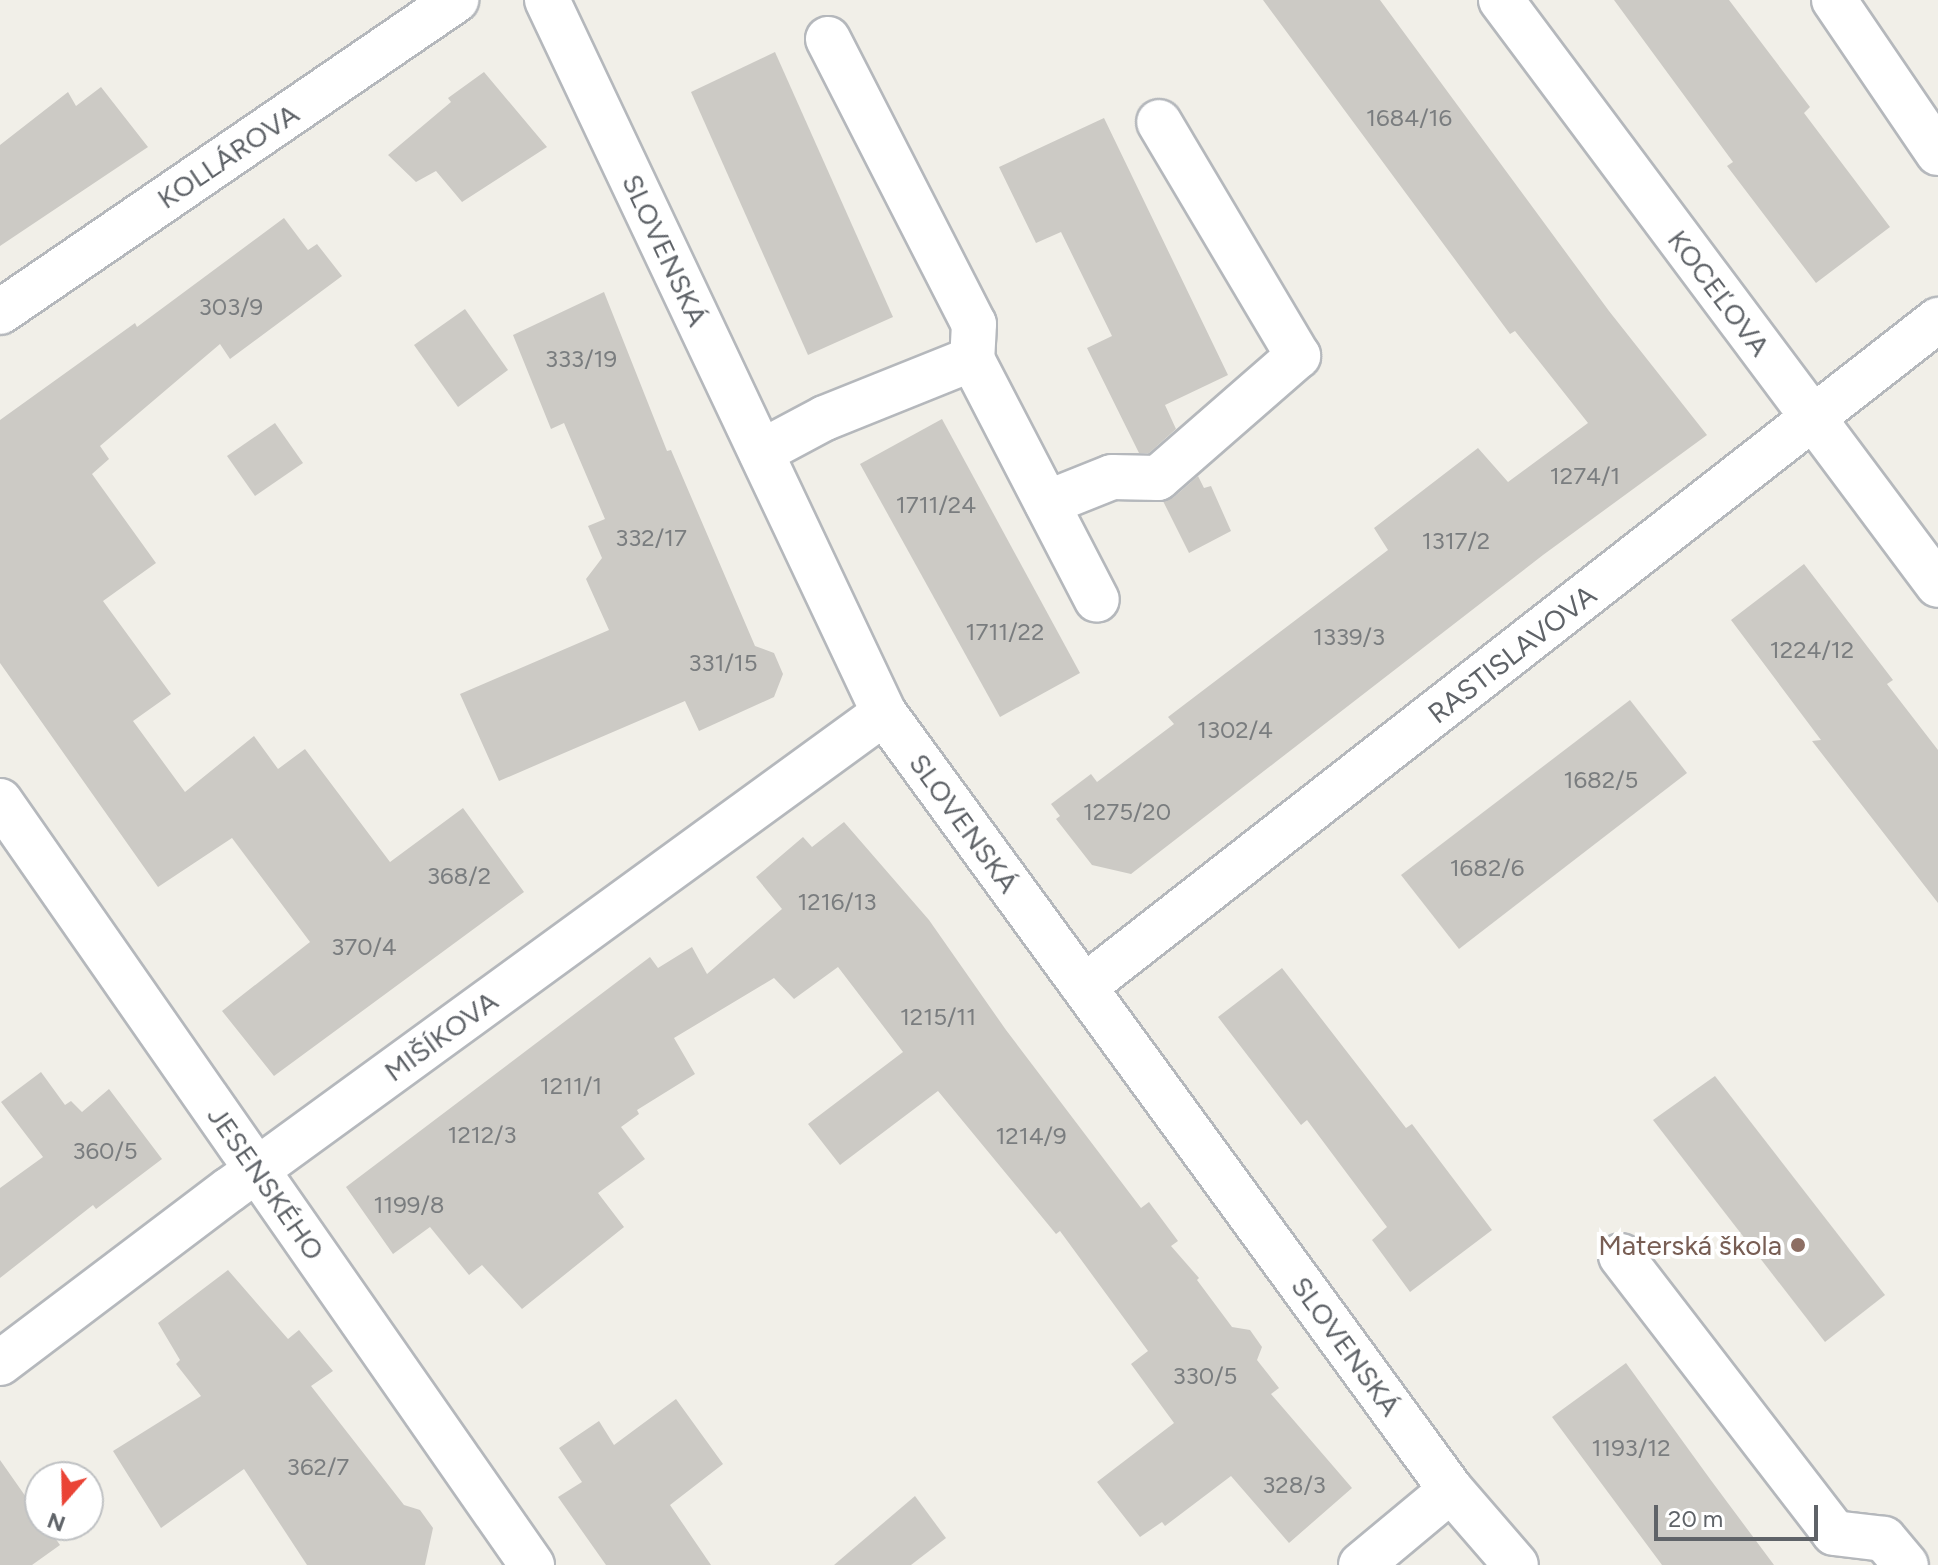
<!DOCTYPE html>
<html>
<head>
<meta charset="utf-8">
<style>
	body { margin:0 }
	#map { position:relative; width:1938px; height:1565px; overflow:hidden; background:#f1efe8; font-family:Figtree,sans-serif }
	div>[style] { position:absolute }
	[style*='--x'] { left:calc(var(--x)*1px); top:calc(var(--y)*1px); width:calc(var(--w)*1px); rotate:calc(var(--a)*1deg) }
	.building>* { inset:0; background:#cccac5 }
	.roads { filter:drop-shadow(2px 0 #b5b8bc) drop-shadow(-2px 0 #b5b8bc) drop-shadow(0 2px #b5b8bc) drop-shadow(0 -2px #b5b8bc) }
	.minor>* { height:44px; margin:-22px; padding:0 22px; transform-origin:22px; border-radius:22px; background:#fff }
	.dots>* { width:22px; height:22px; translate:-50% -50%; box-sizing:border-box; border:4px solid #fff; border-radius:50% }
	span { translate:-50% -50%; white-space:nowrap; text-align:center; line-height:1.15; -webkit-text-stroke:8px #fff; paint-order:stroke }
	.number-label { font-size:24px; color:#7a7d7f }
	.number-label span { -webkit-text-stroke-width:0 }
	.street-label { font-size:28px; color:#5f6368 }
	.education-label { font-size:28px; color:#785e54 }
	.right { translate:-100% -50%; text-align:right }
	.north { position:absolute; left:24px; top:1461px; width:80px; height:80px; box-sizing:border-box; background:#fff; border:2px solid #bfc1c3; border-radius:50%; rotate:200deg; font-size:22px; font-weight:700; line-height:32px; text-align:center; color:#5f6368 }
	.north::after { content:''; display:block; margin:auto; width:28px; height:36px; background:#ea4335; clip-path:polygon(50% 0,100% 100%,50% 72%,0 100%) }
	.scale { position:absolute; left:1654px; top:1505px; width:164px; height:36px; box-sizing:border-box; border:4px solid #5f6368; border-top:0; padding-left:10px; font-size:24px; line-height:28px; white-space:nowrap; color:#5f6368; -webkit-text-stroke:6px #fff; paint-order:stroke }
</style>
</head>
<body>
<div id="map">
	<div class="building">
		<div style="clip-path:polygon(1263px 0,1380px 0,1609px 311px,1707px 435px,1543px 555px,1131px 874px,1092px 865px,1056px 819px,1060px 816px,1051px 804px,1091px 774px,1097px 782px,1174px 724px,1168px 717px,1388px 550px,1374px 528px,1478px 448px,1508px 482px,1588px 423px,1515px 331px,1510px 334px)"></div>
		<div style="clip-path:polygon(1614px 0,1729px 0,1810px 107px,1804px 113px,1890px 227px,1816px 283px,1727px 166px,1733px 162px)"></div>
		<div style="clip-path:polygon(775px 52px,893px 317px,808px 355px,691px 92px)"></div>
		<div style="clip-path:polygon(484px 72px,547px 147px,462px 202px,436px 171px,416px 182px,388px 155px,451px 102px,448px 98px)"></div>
		<div style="clip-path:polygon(101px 87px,148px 147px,0 246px,0 145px,68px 92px,76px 106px)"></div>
		<div style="clip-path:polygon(1104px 118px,1228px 375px,1165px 405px,1176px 429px,1149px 453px,1139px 453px,1087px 348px,1112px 336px,1061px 232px,1036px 243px,999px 167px)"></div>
		<div style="clip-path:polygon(284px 218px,308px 250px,317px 244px,342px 276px,230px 359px,220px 344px,100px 446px,109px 459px,92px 474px,156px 563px,103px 601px,171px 694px,133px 721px,185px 792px,254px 736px,278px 769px,305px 749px,390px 862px,463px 808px,524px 892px,274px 1076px,222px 1011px,310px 942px,232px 838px,158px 887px,0 663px,0 420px,135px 323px,137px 327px)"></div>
		<div style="clip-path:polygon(604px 292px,667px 451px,671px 450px,755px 646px,774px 653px,783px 674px,774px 697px,699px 731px,685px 701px,499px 781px,460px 694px,609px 630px,586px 579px,602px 558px,588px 526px,605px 519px,564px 423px,551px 429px,513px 335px)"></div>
		<div style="clip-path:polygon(465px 309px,508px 370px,458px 407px,414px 345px)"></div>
		<div style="clip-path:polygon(942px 419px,1080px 673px,1000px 717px,860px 464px)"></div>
		<div style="clip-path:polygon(275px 423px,303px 463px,255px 496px,227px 456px)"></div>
		<div style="clip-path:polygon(1198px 476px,1204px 488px,1211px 486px,1231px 531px,1189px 553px,1163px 501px,1174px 497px)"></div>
		<div style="clip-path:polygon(1804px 564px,1893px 680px,1887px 684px,1938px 750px,1938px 903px,1812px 741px,1821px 740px,1731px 620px)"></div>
		<div style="clip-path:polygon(1630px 700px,1687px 773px,1459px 949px,1401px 875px)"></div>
		<div style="clip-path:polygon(844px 822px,929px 920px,1006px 1030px,1141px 1208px,1149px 1202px,1178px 1241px,1171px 1246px,1199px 1278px,1197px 1280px,1232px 1327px,1250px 1330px,1262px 1347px,1257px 1360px,1279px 1388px,1271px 1394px,1352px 1488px,1289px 1543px,1231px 1476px,1165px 1526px,1162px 1522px,1140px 1537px,1097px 1482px,1174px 1423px,1131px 1364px,1148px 1351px,1060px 1231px,1056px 1234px,938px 1091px,840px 1165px,808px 1124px,903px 1052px,838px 967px,794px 999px,774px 978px,674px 1038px,695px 1074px,637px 1110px,639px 1114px,621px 1127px,645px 1159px,598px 1193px,624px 1227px,522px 1309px,482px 1265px,469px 1275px,430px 1227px,393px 1254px,346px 1187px,650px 957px,658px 968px,692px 947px,707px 974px,782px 909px,756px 877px,803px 837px,812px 847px)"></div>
		<div style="clip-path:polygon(1282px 968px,1406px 1128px,1412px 1124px,1492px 1230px,1410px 1292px,1372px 1240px,1387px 1227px,1307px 1120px,1301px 1125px,1218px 1017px)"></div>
		<div style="clip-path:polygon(41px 1072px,65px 1105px,71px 1101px,82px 1112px,109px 1089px,162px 1159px,96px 1209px,93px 1205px,0 1278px,0 1188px,43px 1157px,1px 1102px)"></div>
		<div style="clip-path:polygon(1715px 1076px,1885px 1295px,1825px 1342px,1653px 1120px)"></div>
		<div style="clip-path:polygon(228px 1270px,288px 1339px,299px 1330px,333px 1371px,311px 1386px,404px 1505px,420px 1510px,433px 1528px,425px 1565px,307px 1565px,244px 1469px,161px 1528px,113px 1451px,201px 1396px,176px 1364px,180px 1360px,158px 1323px)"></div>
		<div style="clip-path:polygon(1626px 1363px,1710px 1479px,1774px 1565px,1662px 1565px,1552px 1417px)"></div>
		<div style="clip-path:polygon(676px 1399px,723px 1464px,670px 1505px,711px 1565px,606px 1565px,558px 1497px,582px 1482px,559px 1448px,599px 1421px,614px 1445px)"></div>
		<div style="clip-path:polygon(0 1460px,40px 1517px,40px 1525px,46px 1525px,60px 1545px,32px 1565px,0 1565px)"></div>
		<div style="clip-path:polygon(915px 1496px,946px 1538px,911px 1565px,834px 1565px)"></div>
	</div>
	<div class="roads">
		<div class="minor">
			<div style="--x:547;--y:0;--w:789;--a:64.7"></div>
			<div style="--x:884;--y:713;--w:962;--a:53.88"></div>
			<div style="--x:1451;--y:1490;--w:99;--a:49.1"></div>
			<div style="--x:1501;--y:0;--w:730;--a:53.24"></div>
			<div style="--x:1834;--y:0;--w:185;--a:55.8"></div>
			<div style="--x:828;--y:39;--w:320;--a:62.9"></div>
			<div style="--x:974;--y:324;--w:35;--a:93"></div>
			<div style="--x:0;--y:312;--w:553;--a:-34.38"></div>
			<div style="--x:761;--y:452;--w:72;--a:-28"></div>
			<div style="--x:825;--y:418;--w:158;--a:-21.9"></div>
			<div style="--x:972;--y:359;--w:271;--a:62.6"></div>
			<div style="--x:1047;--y:503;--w:70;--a:-21.8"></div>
			<div style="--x:1112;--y:477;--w:46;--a:1.2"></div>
			<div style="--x:1158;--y:478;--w:186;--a:-41.1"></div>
			<div style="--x:1298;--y:356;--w:272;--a:-120.7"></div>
			<div style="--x:0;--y:801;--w:931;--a:55.15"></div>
			<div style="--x:1084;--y:987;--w:1084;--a:-37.99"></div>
			<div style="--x:1621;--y:1256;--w:349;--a:52.4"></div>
			<div style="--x:1834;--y:1533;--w:50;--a:6.8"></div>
			<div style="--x:1884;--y:1539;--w:34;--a:50"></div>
			<div style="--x:0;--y:1363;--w:287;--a:-37.1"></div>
			<div style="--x:229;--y:1190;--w:810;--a:-36.06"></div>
			<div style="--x:1361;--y:1565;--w:117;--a:-39.8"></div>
		</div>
	</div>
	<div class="dots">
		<div style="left:1798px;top:1245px;background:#8d6e63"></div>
	</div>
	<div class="number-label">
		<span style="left:1409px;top:118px">1684/16</span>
		<span style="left:231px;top:307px">303/9</span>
		<span style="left:581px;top:359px">333/19</span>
		<span style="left:1585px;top:476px">1274/1</span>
		<span style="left:936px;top:505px">1711/24</span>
		<span style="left:651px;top:538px">332/17</span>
		<span style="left:1456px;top:541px">1317/2</span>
		<span style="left:1005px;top:632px">1711/22</span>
		<span style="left:1349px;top:637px">1339/3</span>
		<span style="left:1812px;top:650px">1224/12</span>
		<span style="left:723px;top:663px">331/15</span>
		<span style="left:1235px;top:730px">1302/4</span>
		<span style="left:1601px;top:780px">1682/5</span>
		<span style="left:1127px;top:812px">1275/20</span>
		<span style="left:1487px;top:868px">1682/6</span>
		<span style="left:459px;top:876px">368/2</span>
		<span style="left:837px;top:902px">1216/13</span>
		<span style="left:364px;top:947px">370/4</span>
		<span style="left:938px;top:1017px">1215/11</span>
		<span style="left:571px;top:1086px">1211/1</span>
		<span style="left:482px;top:1135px">1212/3</span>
		<span style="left:1031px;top:1136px">1214/9</span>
		<span style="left:105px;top:1151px">360/5</span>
		<span style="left:409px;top:1205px">1199/8</span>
		<span style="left:1205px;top:1376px">330/5</span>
		<span style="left:1631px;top:1448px">1193/12</span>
		<span style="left:318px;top:1467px">362/7</span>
		<span style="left:1294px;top:1485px">328/3</span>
	</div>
	<div class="street-label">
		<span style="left:228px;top:156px;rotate:-34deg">KOLLÁROVA</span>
		<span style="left:665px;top:250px;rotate:65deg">SLOVENSKÁ</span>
		<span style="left:1719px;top:293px;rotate:53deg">KOCEĽOVA</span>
		<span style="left:1512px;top:654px;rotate:-38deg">RASTISLAVOVA</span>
		<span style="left:964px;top:823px;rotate:54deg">SLOVENSKÁ</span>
		<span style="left:441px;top:1036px;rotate:-36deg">MIŠÍKOVA</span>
		<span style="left:266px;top:1183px;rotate:55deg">JESENSKÉHO</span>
		<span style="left:1346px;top:1346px;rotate:54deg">SLOVENSKÁ</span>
	</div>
	<div class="education-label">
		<span class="right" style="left:1782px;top:1245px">Materská škola</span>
	</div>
	<div class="north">N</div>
	<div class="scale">20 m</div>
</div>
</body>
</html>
